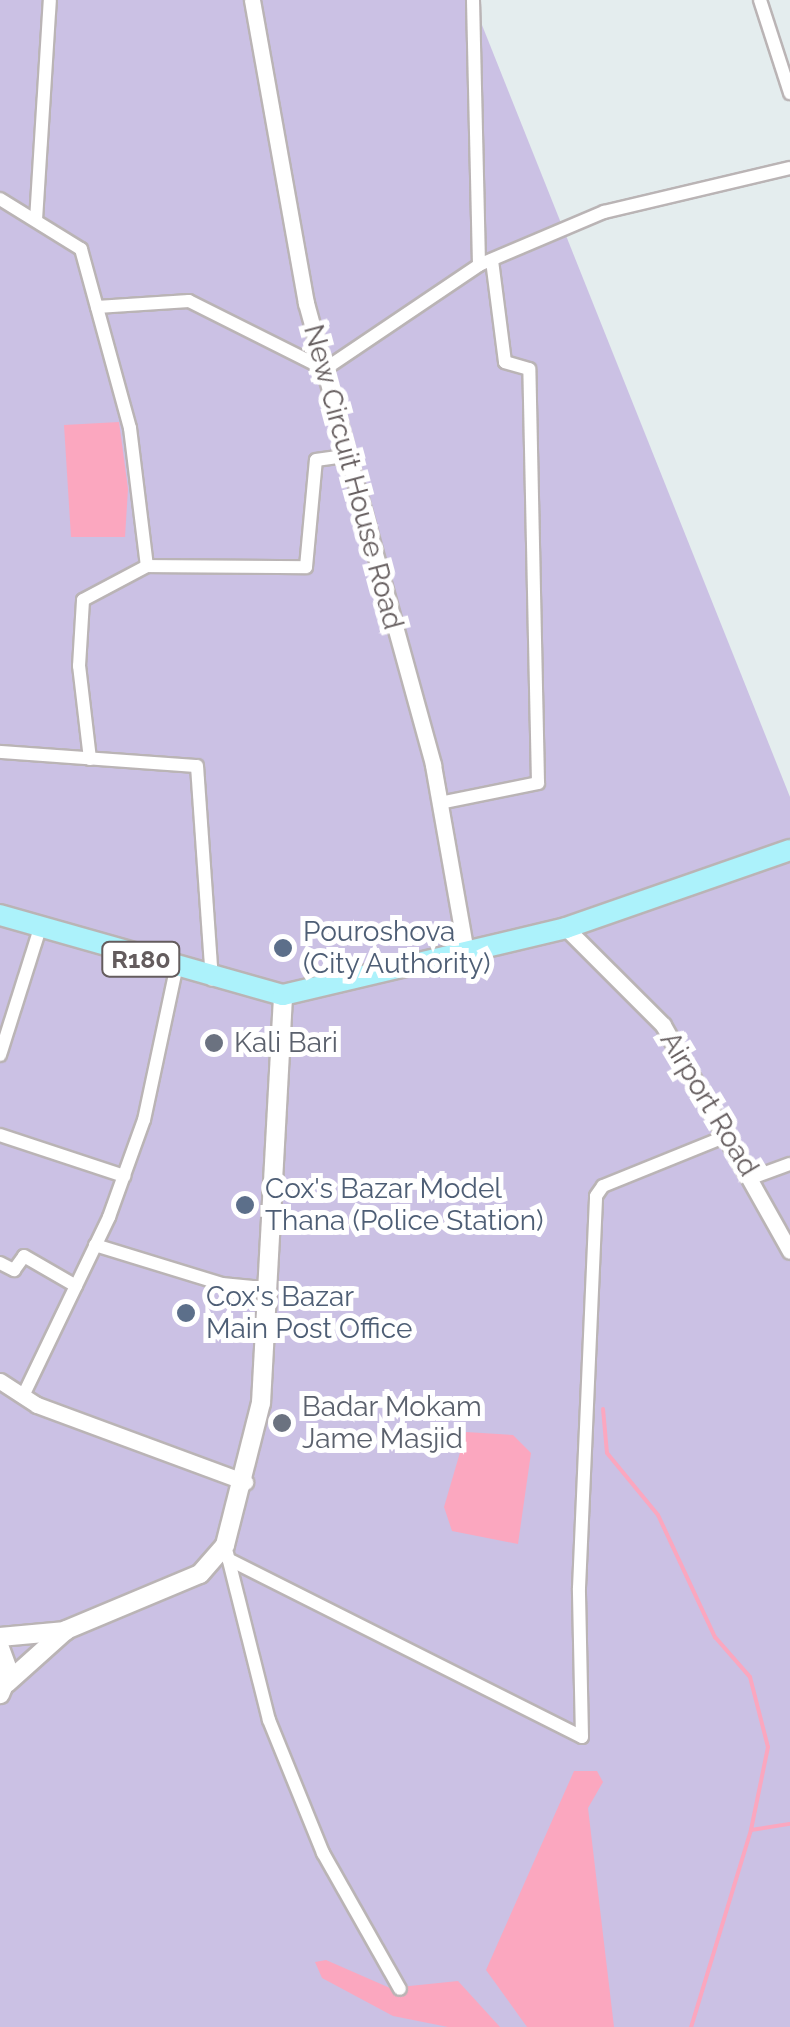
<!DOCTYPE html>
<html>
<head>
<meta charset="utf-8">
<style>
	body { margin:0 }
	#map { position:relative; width:790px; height:2027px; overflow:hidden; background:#e4edee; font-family:Raleway,sans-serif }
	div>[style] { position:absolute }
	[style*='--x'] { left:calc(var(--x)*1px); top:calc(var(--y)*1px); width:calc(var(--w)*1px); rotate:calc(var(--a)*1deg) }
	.green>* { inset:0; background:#cbc1e4 }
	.water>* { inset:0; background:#fba7bf }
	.stream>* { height:4px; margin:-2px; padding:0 2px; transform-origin:2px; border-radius:2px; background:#fba7bf }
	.roads { filter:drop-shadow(2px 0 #bab4b5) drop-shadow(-2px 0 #bab4b5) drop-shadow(0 2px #bab4b5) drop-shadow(0 -2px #bab4b5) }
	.minor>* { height:12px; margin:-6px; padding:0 6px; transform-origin:6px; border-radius:6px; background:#fff }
	.tertiary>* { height:15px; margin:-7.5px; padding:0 7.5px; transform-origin:7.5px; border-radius:7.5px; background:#fff }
	.secondary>* { height:18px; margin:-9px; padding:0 9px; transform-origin:9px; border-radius:9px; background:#fff }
	.primary>* { height:20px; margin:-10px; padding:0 10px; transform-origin:10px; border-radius:10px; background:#acf2fb }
	.dots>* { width:28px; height:28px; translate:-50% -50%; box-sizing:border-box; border:5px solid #fff; border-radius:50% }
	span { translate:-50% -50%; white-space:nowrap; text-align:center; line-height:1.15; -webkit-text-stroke:10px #fff; paint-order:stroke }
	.shield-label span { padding:2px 8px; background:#fff; border:2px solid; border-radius:8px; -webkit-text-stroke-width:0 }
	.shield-label { font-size:25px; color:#645c5d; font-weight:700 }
	.street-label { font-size:28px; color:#645c5d }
	.service-label { font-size:28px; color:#4e5e75 }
	.left { translate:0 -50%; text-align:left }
	.worship-label { font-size:28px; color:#5b616d }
</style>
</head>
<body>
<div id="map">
	<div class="green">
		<div style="clip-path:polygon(0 0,472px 0,790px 797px,790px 2027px,0 2027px)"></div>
	</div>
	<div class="water">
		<div style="clip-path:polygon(119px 422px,128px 489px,125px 537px,71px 537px,64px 425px)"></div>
		<div style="clip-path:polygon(466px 1432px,513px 1435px,531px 1453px,518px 1544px,452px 1531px,444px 1507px)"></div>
		<div style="clip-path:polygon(574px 1771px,597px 1771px,603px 1782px,588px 1808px,614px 2027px,527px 2027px,486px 1970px)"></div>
		<div style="clip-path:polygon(326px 1960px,390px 1988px,458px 1981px,500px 2027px,448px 2027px,393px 2016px,322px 1978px,315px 1962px)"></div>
	</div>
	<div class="stream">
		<div style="--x:603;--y:1409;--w:44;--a:84.8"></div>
		<div style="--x:607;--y:1453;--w:80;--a:50.6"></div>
		<div style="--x:658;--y:1515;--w:135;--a:65"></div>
		<div style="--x:715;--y:1637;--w:53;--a:48.8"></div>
		<div style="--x:750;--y:1677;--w:72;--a:75.6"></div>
		<div style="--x:768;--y:1747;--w:85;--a:101.6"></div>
		<div style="--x:751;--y:1830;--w:206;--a:106.9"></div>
		<div style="--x:751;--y:1830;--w:39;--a:-9"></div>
	</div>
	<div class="roads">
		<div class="minor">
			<div style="--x:473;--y:0;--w:265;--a:88.7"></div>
			<div style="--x:760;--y:0;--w:98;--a:72.1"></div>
			<div style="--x:0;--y:199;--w:95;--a:31.7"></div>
			<div style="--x:81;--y:249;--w:186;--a:74.7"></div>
			<div style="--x:130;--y:428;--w:139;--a:83"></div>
			<div style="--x:36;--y:220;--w:220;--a:-86.4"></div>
			<div style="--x:97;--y:307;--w:92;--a:-3.7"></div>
			<div style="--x:189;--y:301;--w:152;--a:26.6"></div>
			<div style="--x:325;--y:369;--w:186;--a:-34"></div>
			<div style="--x:479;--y:265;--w:136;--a:-23"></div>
			<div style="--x:604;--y:212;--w:191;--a:-13.3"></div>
			<div style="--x:0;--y:752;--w:197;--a:4.1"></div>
			<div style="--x:197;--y:766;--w:214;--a:86"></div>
			<div style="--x:90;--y:759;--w:94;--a:-96.7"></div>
			<div style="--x:79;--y:666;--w:66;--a:-86.5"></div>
			<div style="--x:83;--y:600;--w:72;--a:-28"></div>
			<div style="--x:147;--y:566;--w:159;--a:0.4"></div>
			<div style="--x:306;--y:567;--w:107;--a:-84.7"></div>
			<div style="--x:316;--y:460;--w:29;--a:-8"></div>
			<div style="--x:440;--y:803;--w:100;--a:-11.5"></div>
			<div style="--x:538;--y:783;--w:414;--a:-91.2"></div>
			<div style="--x:529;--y:369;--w:25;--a:-164"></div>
			<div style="--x:505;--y:362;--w:103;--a:-97.3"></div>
			<div style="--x:0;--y:1055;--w:133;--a:-72.5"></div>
			<div style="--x:0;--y:1135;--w:131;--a:18.3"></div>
			<div style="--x:754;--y:1177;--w:38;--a:-20"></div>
			<div style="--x:95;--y:1245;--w:133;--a:17.1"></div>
			<div style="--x:222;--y:1284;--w:41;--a:5.6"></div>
			<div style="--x:0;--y:1263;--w:16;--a:27"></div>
			<div style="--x:14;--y:1270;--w:17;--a:-54"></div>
			<div style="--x:24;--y:1256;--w:60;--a:30"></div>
			<div style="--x:23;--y:1396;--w:199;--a:-64.3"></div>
			<div style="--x:109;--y:1217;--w:103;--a:-70.2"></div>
			<div style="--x:144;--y:1120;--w:153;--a:-78"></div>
			<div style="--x:227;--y:1553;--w:172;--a:75.9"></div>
			<div style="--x:269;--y:1720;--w:144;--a:67.9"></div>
			<div style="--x:323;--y:1853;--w:156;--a:60.5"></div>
			<div style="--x:228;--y:1559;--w:396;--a:26.7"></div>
			<div style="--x:582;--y:1737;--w:149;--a:-91.2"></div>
			<div style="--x:579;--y:1588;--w:392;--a:-87.5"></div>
			<div style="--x:596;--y:1196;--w:12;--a:-55"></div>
			<div style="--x:603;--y:1186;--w:134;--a:-22"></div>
		</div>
		<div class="tertiary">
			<div style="--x:252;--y:0;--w:308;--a:79.9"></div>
			<div style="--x:306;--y:303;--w:479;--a:74.6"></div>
			<div style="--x:433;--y:765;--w:190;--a:80"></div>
			<div style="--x:566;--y:928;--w:137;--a:45"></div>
			<div style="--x:663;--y:1025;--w:259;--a:60.7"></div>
			<div style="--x:0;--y:1381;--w:44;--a:33"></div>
			<div style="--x:37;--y:1405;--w:222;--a:20.3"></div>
		</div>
		<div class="secondary">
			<div style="--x:0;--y:1637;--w:66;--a:-5.2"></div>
			<div style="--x:0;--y:1648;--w:27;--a:70"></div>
			<div style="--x:9;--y:1673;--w:23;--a:113"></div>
			<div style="--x:7;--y:1683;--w:79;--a:-41.9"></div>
			<div style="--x:66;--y:1630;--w:145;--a:-22.7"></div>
			<div style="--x:200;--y:1574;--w:38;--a:-49"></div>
			<div style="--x:225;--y:1545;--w:146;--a:-75.8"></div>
			<div style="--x:261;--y:1403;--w:409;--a:-86.9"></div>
		</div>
		<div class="primary">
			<div style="--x:0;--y:915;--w:294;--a:15.8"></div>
			<div style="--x:283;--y:995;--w:291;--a:-13.3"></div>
			<div style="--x:566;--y:928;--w:237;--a:-19.2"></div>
		</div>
	</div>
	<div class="dots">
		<div style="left:283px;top:948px;background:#5c6f8a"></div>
		<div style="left:214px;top:1043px;background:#6b7280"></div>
		<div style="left:245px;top:1205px;background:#5c6f8a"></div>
		<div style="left:186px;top:1313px;background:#5c6f8a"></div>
		<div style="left:282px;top:1423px;background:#6b7280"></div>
	</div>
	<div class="shield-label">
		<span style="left:141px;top:959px">R180</span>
	</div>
	<div class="street-label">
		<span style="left:353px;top:477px;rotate:75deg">New Circuit House Road</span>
		<span style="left:709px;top:1104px;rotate:59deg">Airport Road</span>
	</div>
	<div class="service-label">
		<span class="left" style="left:303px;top:948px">Pouroshova<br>(City Authority)</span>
		<span class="left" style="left:265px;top:1205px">Cox's Bazar Model<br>Thana (Police Station)</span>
		<span class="left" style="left:206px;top:1313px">Cox's Bazar<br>Main Post Office</span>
	</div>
	<div class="worship-label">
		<span class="left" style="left:234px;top:1043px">Kali Bari</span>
		<span class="left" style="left:302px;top:1423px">Badar Mokam<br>Jame Masjid</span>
	</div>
</div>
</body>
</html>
